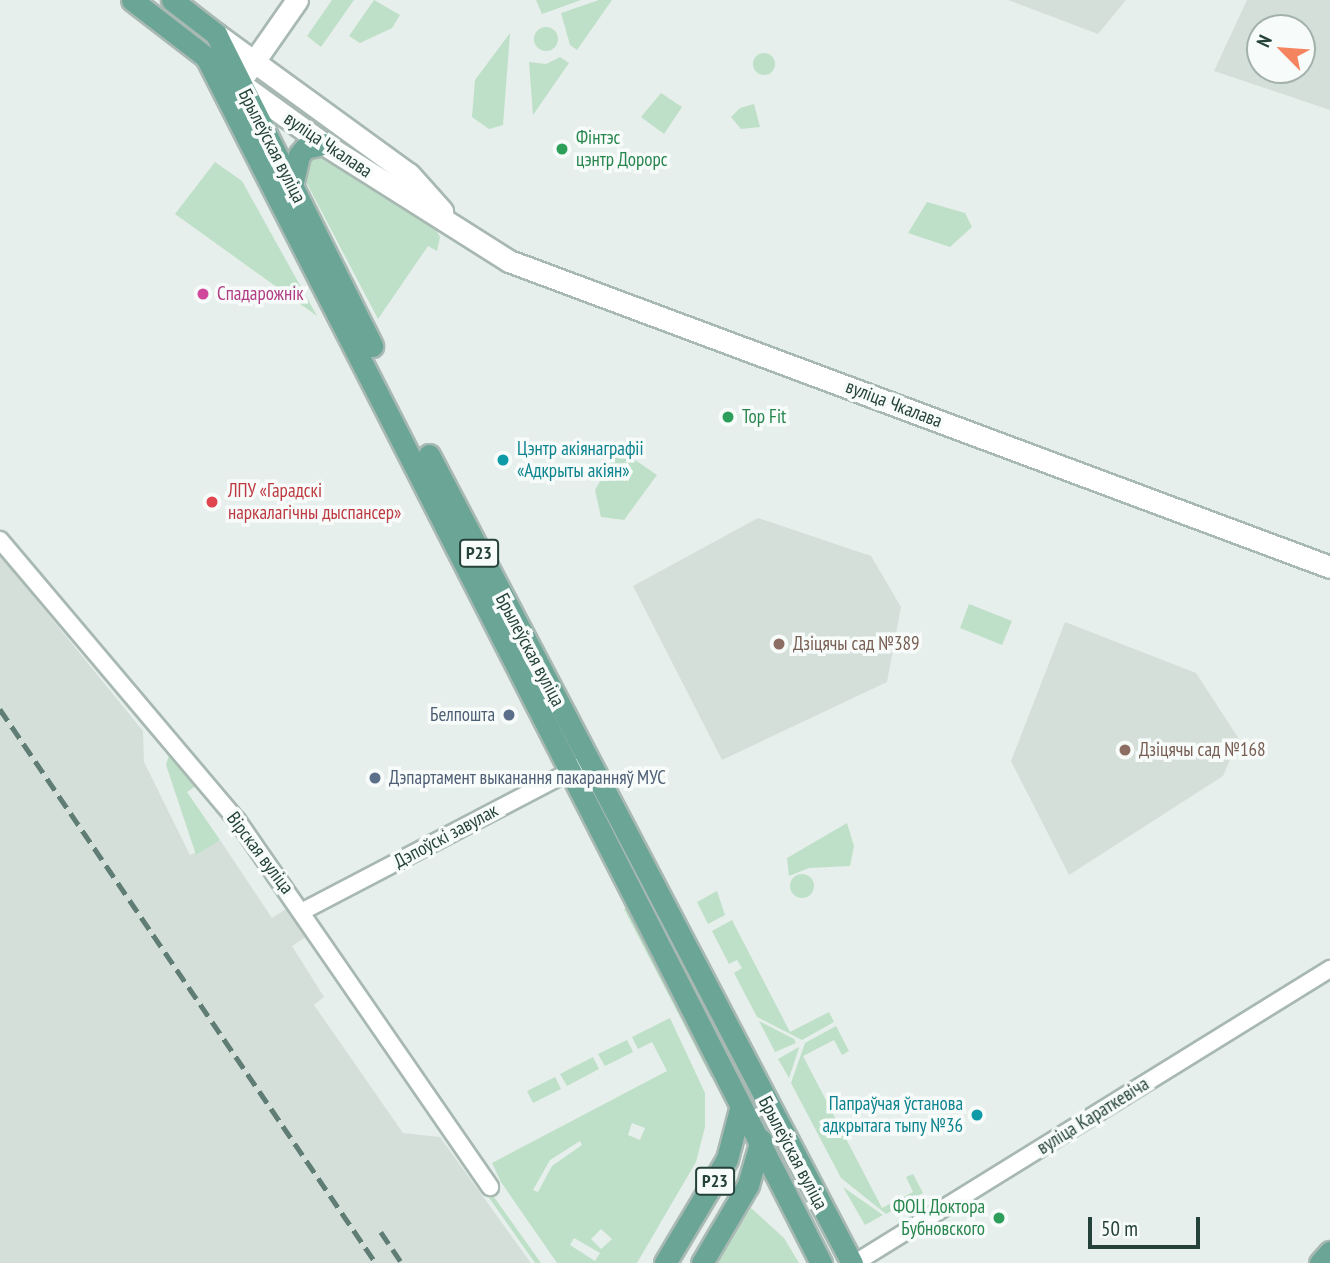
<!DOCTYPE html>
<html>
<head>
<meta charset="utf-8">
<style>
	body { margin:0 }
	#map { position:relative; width:1330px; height:1263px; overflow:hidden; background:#e6efeb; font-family:"PT Sans Narrow",sans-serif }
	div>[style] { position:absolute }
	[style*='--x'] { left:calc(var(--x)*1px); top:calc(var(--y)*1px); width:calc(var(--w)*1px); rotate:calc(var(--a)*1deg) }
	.built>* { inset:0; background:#d4dfda }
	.green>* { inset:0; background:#bfe0c8 }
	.round { border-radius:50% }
	.roads { filter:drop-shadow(2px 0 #a8b8b2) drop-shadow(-2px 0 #a8b8b2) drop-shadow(0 2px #a8b8b2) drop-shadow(0 -2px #a8b8b2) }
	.street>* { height:16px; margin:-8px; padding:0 8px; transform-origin:8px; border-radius:8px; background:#fff }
	.secondary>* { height:21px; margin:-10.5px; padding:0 10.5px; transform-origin:10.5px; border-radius:10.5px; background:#fff }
	.primary>* { height:21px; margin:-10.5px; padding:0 10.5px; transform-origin:10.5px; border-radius:10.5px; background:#6aa596 }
	.rail>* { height:4.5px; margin-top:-2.25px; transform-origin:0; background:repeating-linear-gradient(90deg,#5f7d75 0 14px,transparent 0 21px) }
	.dots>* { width:19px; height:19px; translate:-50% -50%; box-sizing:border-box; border:4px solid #f7fbf9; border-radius:50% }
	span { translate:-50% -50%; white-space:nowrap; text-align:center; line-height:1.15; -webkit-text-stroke:7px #f7fbf9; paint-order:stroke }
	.shield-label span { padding:2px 5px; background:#f7fbf9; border:2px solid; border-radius:5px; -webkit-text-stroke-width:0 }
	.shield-label { font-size:18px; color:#24423a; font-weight:700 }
	.leisure-label { font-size:19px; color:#27864d }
	.left { translate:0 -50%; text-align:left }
	.right { translate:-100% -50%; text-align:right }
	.street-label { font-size:19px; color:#24423a }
	.hotel-label { font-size:19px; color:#b23c85 }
	.culture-label { font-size:19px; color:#0d838f }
	.health-label { font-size:19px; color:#be3a42 }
	.education-label { font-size:19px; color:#785e54 }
	.service-label { font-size:19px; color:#4e5e75 }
	.north { position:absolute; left:1246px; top:14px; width:70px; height:70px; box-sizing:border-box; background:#f7fbf9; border:2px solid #a3b1ad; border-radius:50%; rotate:295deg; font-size:19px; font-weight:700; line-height:28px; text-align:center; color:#24423a }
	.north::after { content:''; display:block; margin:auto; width:24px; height:32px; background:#f4845f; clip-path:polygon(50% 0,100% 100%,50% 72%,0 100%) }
	.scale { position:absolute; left:1088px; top:1217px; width:112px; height:32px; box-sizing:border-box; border:4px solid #24423a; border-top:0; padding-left:9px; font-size:21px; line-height:24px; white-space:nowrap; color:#24423a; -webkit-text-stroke:5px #f7fbf9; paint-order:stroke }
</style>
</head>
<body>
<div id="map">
	<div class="built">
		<div style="clip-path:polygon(1008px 0,1126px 0,1098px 34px)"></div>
		<div style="clip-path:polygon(evenodd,1247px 0,1330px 0,1330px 110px,1214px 71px,1247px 0,1260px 28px,1302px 28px,1302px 70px,1260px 70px,1260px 28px)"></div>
		<div style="clip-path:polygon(758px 518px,871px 556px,901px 607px,887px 682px,722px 760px,633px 586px)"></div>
		<div style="clip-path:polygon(0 555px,143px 731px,144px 762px,190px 855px,220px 840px,272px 918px,289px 907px,307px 936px,292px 946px,324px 997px,314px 1005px,403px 1133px,440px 1137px,531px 1263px,0 1263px)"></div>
		<div style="clip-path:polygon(1065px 622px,1196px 673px,1239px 739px,1223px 776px,1069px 875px,1011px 761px)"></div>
	</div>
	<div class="green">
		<div style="clip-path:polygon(332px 0,354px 0,321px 47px,307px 36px)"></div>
		<div style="clip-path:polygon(374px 0,400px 15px,392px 28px,360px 43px,349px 36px)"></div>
		<div style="clip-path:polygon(536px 0,581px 0,542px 14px)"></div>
		<div style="clip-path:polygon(599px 0,612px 0,577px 50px,570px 45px,561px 13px)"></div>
		<div class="round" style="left:534px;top:27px;width:24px;height:24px"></div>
		<div style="clip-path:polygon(510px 33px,503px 125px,489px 129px,472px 117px,475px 80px)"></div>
		<div class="round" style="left:753px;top:53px;width:22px;height:22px"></div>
		<div style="clip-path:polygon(560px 57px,569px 63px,533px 115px,529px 62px,546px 64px)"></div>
		<div style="clip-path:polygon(661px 93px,682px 107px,664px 134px,641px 117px)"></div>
		<div style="clip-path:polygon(754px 104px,760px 127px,741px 129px,731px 117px,740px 108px)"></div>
		<div style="clip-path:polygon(318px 154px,436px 229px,440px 237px,437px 251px,428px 246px,378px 319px,304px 178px,305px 165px)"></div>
		<div style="clip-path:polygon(215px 162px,242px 181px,317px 316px,175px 214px)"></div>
		<div style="clip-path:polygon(927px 202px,965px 213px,972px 227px,950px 247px,908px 233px)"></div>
		<div style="clip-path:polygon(619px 449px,657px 475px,624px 520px,601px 517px,595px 490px)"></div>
		<div style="clip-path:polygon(969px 604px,1012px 621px,1002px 645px,960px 628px)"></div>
		<div style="clip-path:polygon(169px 755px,175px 755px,200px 783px,187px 792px,220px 840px,196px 855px,166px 765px)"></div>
		<div style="clip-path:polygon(847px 823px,854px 846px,850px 866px,809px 868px,789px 876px,787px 858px)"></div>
		<div class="round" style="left:790px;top:874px;width:24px;height:24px"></div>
		<div style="clip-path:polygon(717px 891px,725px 915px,708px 924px,697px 902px)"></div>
		<div style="clip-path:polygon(629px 906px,717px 1074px,711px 1077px,624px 909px)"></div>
		<div style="clip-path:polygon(732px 920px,790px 1032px,829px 1012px,834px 1022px,802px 1040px,757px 1017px,734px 973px,742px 968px,737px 960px,729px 964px,712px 931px)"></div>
		<div style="clip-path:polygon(evenodd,670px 1018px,705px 1093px,705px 1127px,696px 1162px,637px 1263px,557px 1263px,501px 1182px,492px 1163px,667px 1071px,652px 1042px,638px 1049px,632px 1037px,670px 1018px,632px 1123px,645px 1128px,640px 1140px,628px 1135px,632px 1123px,670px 1018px,580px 1141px,582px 1145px,552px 1166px,538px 1192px,533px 1190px,550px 1160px,580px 1141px,670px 1018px,601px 1229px,612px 1239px,601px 1249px,591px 1239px,601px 1229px,670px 1018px,574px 1238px,600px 1253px,595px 1261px,570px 1245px,574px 1238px)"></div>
		<div style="clip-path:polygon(759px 1021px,794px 1039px,796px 1043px,775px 1052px)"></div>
		<div style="clip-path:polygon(836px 1026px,849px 1051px,842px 1055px,834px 1040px,803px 1056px,882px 1208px,913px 1192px,906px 1177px,913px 1174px,923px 1193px,886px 1214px,841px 1178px,791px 1083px,805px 1043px)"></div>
		<div style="clip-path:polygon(627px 1040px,633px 1052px,605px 1066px,598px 1054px)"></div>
		<div style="clip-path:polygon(799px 1047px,799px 1048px,789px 1078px,778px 1059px)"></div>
		<div style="clip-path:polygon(593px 1057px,599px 1069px,567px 1086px,560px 1074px)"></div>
		<div style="clip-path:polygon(555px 1077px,561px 1089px,533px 1103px,527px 1091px)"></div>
		<div style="clip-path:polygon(843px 1187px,883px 1215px,865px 1225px)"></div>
		<div style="clip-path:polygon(489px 1190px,541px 1263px,535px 1263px,485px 1192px)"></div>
		<div style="clip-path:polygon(751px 1208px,784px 1238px,799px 1263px,717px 1263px)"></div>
	</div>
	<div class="roads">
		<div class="street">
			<div style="--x:0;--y:540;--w:367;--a:49.8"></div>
			<div style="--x:237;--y:820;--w:446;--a:55.4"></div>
			<div style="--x:303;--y:911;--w:313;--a:-27.6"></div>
			<div style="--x:855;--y:1263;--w:559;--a:-31.76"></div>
		</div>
		<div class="secondary">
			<div style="--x:216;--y:34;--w:238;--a:36"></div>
			<div style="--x:409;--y:174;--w:50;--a:48.3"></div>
			<div style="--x:246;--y:73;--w:89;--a:-55.1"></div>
			<div style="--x:238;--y:82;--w:106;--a:35.8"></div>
			<div style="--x:324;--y:144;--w:219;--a:32.3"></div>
			<div style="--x:509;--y:261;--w:876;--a:20.44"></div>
		</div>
		<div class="primary">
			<div style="--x:132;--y:0;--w:93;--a:37.6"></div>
			<div style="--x:206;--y:57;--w:1354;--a:62.98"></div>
			<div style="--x:172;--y:0;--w:56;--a:37.7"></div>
			<div style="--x:216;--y:34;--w:349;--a:63.4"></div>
			<div style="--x:292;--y:186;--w:32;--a:-77"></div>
			<div style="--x:299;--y:155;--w:9;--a:-49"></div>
			<div style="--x:305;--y:148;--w:19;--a:-12"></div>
			<div style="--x:429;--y:455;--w:912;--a:62.37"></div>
			<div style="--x:665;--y:1263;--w:121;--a:-59.2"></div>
			<div style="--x:727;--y:1159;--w:52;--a:-75.4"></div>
			<div style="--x:702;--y:1263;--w:91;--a:-59.5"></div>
			<div style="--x:748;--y:1185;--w:47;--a:-73.9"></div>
			<div style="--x:1320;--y:1263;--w:15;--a:-48"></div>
		</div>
	</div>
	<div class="rail">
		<div style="--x:0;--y:709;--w:670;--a:55.84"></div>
		<div style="--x:381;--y:1232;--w:37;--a:56"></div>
	</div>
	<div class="dots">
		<div style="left:562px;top:149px;background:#2e9e5b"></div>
		<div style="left:203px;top:294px;background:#d1479c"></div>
		<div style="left:728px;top:417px;background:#2e9e5b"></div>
		<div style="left:503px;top:460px;background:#0f9aa8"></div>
		<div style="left:212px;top:502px;background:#e0444e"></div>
		<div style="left:779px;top:644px;background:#8d6e63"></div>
		<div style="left:509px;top:715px;background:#5c6f8a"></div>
		<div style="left:1125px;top:750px;background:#8d6e63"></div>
		<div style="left:375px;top:778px;background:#5c6f8a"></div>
		<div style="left:977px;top:1115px;background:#0f9aa8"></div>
		<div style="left:999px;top:1218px;background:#2e9e5b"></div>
	</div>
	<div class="shield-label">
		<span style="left:479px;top:553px">Р23</span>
		<span style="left:715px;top:1181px">Р23</span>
	</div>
	<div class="leisure-label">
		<span class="left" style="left:576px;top:149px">Фінтэс<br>цэнтр Дорорс</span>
		<span class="left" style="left:742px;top:417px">Top Fit</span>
		<span class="right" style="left:985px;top:1218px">ФОЦ Доктора<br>Бубновского</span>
	</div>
	<div class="street-label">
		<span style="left:328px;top:145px;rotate:34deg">вуліца Чкалава</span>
		<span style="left:272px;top:146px;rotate:63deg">Брылеўская вуліца</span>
		<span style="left:894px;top:404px;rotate:21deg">вуліца Чкалава</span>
		<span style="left:530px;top:650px;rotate:62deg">Брылеўская вуліца</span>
		<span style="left:446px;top:836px;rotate:-28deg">Дэпоўскі завулак</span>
		<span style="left:260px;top:853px;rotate:53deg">Вірская вуліца</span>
		<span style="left:1093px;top:1116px;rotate:-32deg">вуліца Караткевіча</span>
		<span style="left:793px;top:1153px;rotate:62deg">Брылеўская вуліца</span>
	</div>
	<div class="hotel-label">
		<span class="left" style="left:217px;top:294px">Спадарожнік</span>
	</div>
	<div class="culture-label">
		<span class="left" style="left:517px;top:460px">Цэнтр акіянаграфіі<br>«Адкрыты акіян»</span>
		<span class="right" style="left:963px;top:1115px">Папраўчая ўстанова<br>адкрытага тыпу №36</span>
	</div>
	<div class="health-label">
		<span class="left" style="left:228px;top:502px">ЛПУ «Гарадскі<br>наркалагічны дыспансер»</span>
	</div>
	<div class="education-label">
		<span class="left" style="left:793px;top:644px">Дзіцячы сад №389</span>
		<span class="left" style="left:1139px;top:750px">Дзіцячы сад №168</span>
	</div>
	<div class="service-label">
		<span class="right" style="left:495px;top:715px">Белпошта</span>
		<span class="left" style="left:389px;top:778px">Дэпартамент выканання пакаранняў МУС</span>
	</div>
	<div class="north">N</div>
	<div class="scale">50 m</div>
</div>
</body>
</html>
